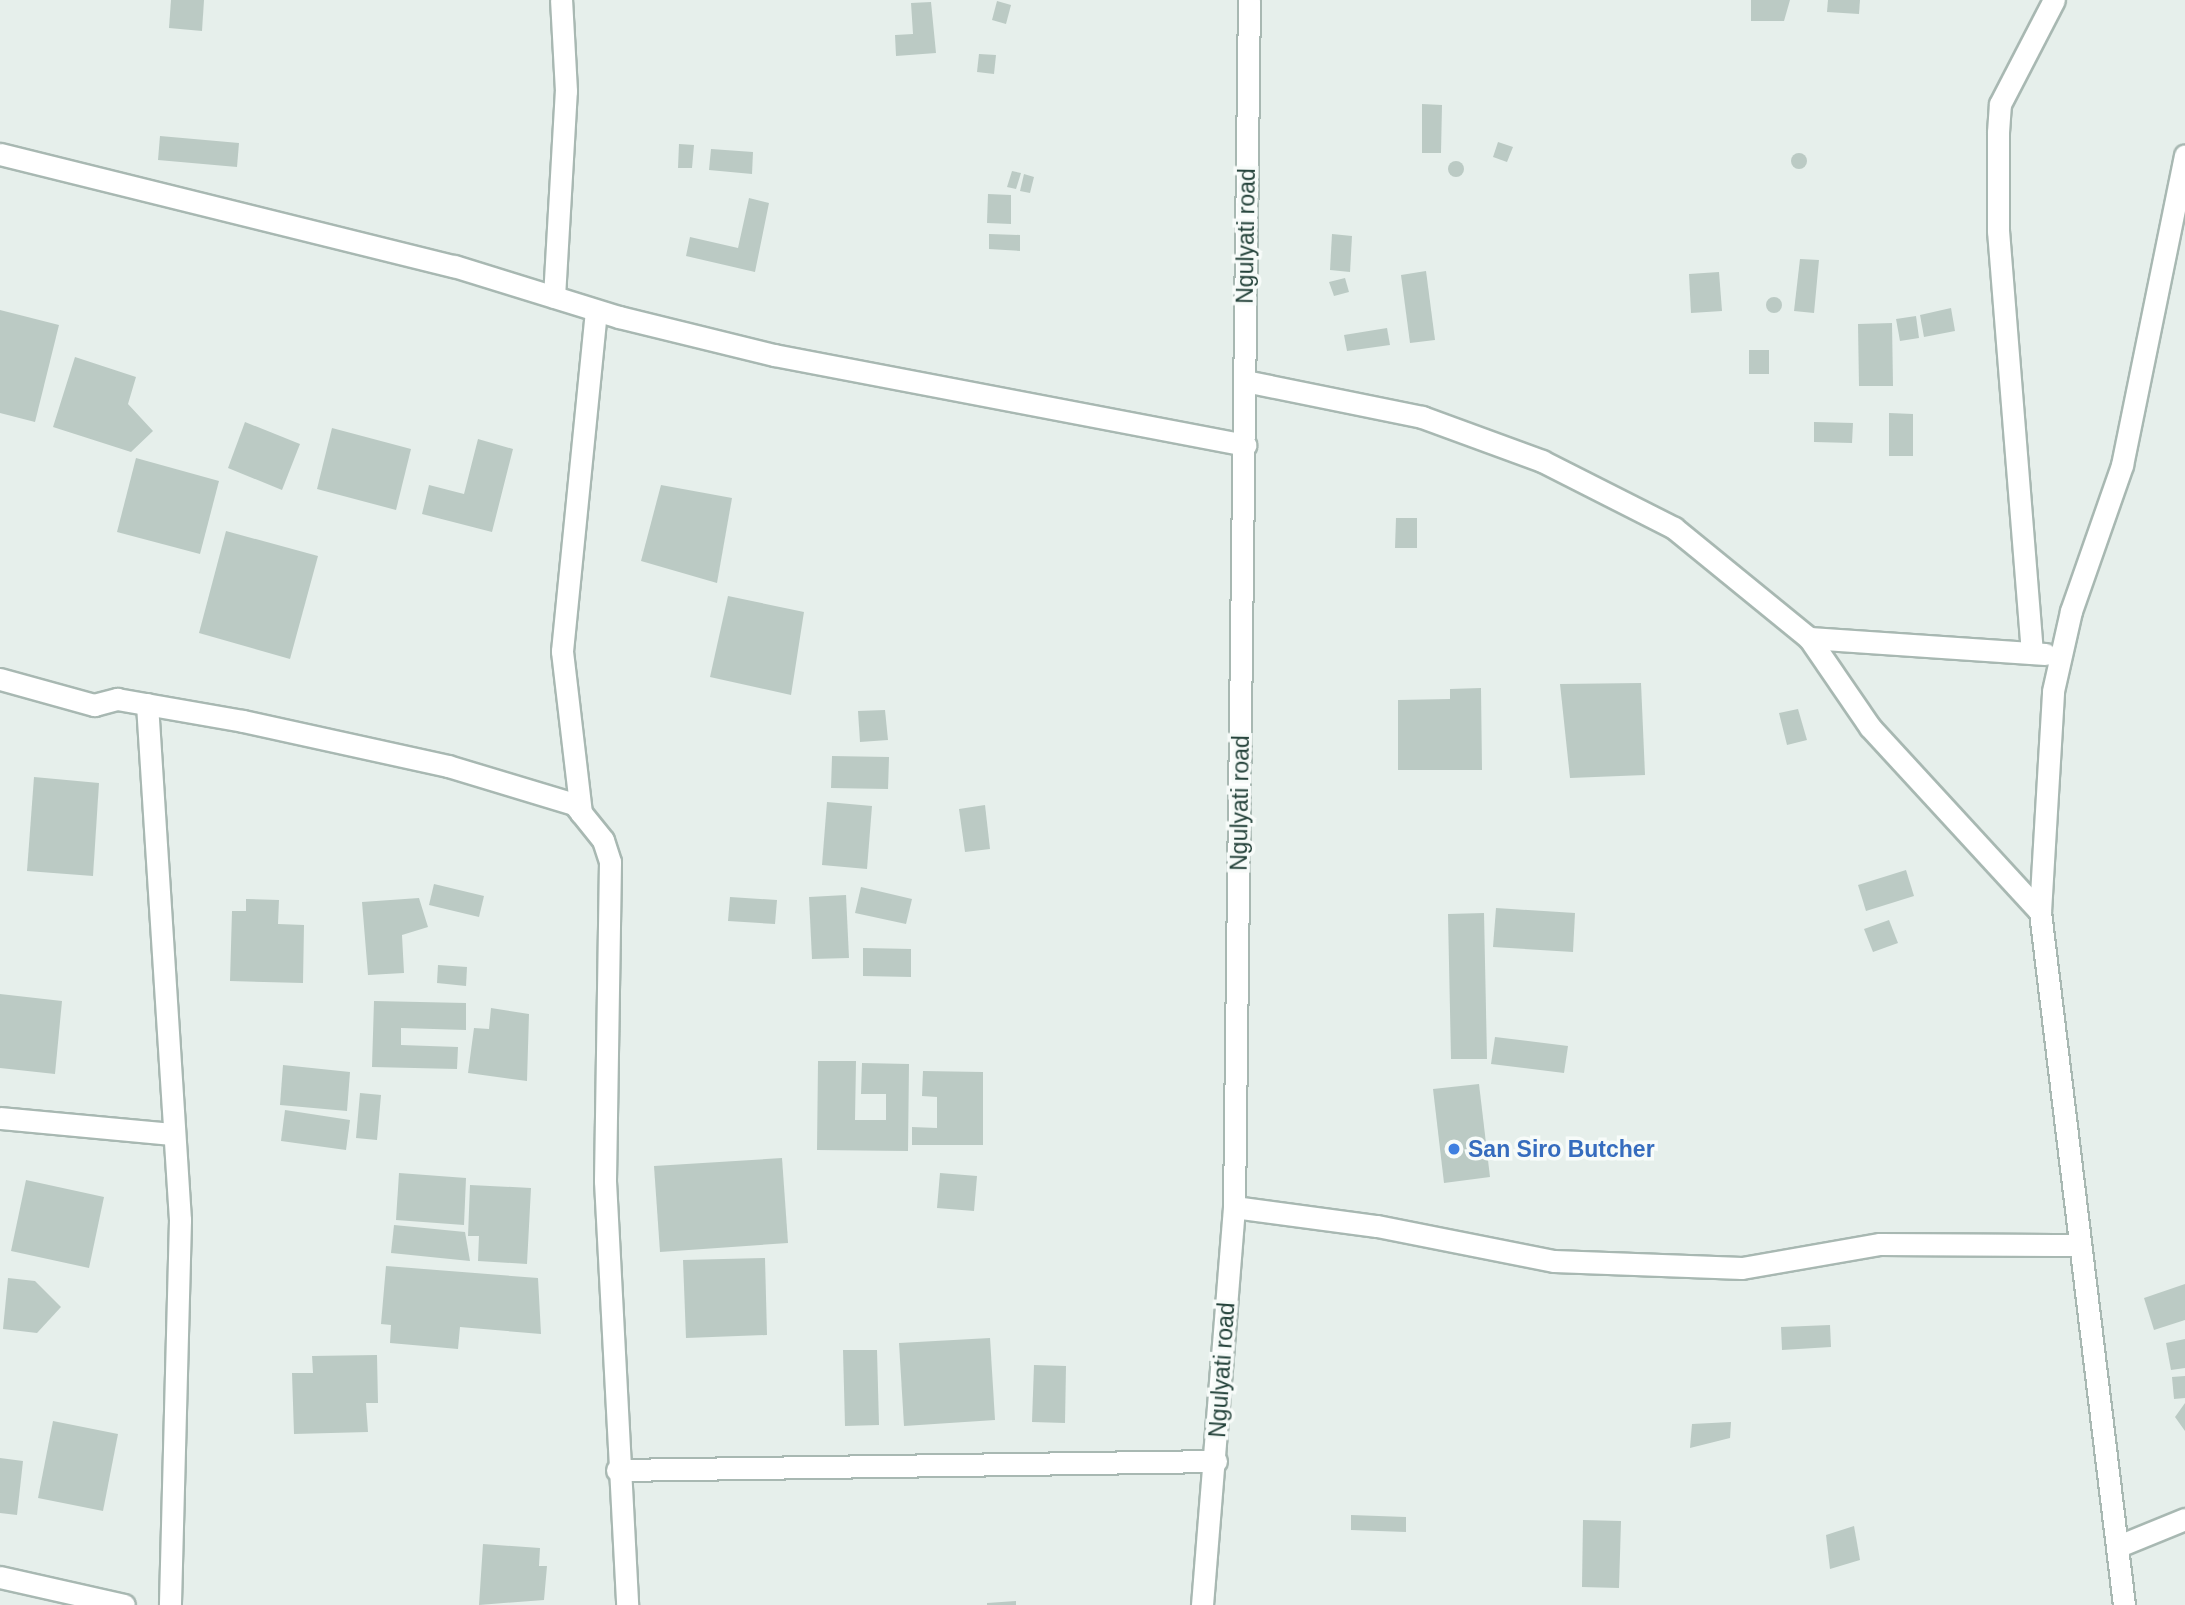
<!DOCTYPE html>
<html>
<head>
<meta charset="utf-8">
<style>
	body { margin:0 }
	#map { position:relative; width:2185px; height:1605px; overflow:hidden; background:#e6efeb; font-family:Arial,sans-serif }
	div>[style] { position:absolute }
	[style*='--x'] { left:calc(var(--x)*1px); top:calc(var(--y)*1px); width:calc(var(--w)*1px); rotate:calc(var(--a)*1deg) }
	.building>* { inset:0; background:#bbcac4 }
	.round { border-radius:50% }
	.roads { filter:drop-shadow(2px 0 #a8b8b2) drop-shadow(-2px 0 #a8b8b2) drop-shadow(0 2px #a8b8b2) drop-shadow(0 -2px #a8b8b2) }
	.street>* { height:21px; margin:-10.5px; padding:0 10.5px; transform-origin:10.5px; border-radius:10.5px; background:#fff }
	.secondary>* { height:21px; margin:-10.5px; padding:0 10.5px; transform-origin:10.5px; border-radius:10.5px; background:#fff }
	.dots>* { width:19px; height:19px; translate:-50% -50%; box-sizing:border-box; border:4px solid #f7fbf9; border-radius:50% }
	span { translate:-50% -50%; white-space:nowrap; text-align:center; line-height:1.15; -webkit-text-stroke:7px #f7fbf9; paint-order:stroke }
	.street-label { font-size:23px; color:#24423a }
	.shop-label { font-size:23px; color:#366cbe; font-weight:700 }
	.left { translate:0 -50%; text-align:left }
</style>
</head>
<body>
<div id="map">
	<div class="building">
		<div style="clip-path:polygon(171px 0,204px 0,202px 31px,169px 28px)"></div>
		<div style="clip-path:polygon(1751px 0,1790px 0,1784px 21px,1751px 21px)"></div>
		<div style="clip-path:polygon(1828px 0,1860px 0,1859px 14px,1827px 12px)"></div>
		<div style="clip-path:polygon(997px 1px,1011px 5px,1006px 24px,992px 20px)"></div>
		<div style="clip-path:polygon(931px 2px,936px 53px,896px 56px,895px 35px,913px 34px,911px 3px)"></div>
		<div style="clip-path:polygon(979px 54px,996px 55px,994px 74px,977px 72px)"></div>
		<div style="clip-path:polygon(1422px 104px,1442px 105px,1441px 153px,1422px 153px)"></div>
		<div style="clip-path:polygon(160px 136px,239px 143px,237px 167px,158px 160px)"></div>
		<div style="clip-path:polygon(1498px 142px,1513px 147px,1507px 162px,1493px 157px)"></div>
		<div style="clip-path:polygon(679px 144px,694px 145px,692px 168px,678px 168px)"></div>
		<div style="clip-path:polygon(711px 149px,753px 152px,752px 174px,709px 170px)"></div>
		<div class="round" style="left:1791px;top:153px;width:16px;height:16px"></div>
		<div class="round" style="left:1448px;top:161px;width:16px;height:16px"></div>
		<div style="clip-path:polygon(1012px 171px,1021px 173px,1016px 189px,1007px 187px)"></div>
		<div style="clip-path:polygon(1024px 174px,1034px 177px,1030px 193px,1020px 191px)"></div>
		<div style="clip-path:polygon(988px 194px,1011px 195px,1011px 224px,987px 223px)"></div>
		<div style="clip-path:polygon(749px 198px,769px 203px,755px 272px,686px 256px,690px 237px,738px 248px)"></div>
		<div style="clip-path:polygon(989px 234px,1020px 235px,1020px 251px,989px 249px)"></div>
		<div style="clip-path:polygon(1332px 234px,1352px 236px,1350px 272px,1330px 270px)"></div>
		<div style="clip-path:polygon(1800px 259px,1819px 260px,1814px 313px,1794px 311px)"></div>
		<div style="clip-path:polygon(1426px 271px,1435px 340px,1410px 343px,1401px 275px)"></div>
		<div style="clip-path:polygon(1719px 272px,1722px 311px,1691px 313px,1689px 274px)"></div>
		<div style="clip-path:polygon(1345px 278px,1349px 292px,1334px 296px,1329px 282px)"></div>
		<div class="round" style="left:1766px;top:297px;width:16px;height:16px"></div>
		<div style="clip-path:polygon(1951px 308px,1955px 331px,1924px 337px,1920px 315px)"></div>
		<div style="clip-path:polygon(0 310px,59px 325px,35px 422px,0 413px)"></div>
		<div style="clip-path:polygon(1916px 316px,1919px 338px,1900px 341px,1896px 319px)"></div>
		<div style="clip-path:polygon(1892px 323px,1893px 386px,1859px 386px,1858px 324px)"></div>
		<div style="clip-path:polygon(1387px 328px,1390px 345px,1347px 351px,1344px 335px)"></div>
		<div style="clip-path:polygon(1749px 350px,1769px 350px,1769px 374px,1749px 374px)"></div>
		<div style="clip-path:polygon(75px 357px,136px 377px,128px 404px,153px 431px,131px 452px,53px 427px)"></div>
		<div style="clip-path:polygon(1889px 413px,1913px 414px,1913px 456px,1889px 456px)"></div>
		<div style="clip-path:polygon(245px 422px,300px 444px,282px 490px,228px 468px)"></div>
		<div style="clip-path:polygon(1814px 422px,1853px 423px,1852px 443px,1814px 442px)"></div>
		<div style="clip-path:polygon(332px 428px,411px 449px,396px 510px,317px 489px)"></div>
		<div style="clip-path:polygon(478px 439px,513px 449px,492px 532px,422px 514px,429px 485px,464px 494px)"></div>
		<div style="clip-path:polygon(136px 458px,219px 481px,200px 554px,117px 532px)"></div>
		<div style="clip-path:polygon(661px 485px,732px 498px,717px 583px,641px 561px)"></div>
		<div style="clip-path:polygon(1396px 518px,1417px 518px,1417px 548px,1395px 548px)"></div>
		<div style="clip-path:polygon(226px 531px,318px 556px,290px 659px,199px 633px)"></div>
		<div style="clip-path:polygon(728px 596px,804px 612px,791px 695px,710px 677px)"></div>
		<div style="clip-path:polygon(1641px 683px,1645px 775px,1570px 778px,1560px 684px)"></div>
		<div style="clip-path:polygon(1481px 688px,1482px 770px,1398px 770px,1398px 700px,1450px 699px,1450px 689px)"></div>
		<div style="clip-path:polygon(1798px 709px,1807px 740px,1787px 745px,1779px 713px)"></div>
		<div style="clip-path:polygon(885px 710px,888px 740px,860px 742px,858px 711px)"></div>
		<div style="clip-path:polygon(832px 756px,889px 757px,888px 789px,831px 788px)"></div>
		<div style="clip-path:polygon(34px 777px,99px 783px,93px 876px,27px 871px)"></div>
		<div style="clip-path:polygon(827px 802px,872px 806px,867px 869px,822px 865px)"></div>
		<div style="clip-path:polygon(985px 805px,990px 849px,965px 852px,959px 809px)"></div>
		<div style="clip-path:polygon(1906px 870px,1914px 896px,1866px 911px,1858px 885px)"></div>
		<div style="clip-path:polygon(434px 884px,484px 896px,479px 917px,429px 905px)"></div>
		<div style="clip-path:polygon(861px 887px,912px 899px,906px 924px,855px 913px)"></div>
		<div style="clip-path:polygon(846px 895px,849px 958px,812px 959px,809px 897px)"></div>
		<div style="clip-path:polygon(730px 897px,777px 900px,775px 924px,728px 921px)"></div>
		<div style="clip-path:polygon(419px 898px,428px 927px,402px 935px,404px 973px,368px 975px,362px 902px)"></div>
		<div style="clip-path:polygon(246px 899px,279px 900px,278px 924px,304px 925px,303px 983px,230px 981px,232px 911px,246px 911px)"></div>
		<div style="clip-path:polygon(1496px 908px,1575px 913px,1573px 952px,1493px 947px)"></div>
		<div style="clip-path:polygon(1484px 913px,1487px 1059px,1451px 1059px,1448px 914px)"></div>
		<div style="clip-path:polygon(1889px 920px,1898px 943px,1873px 952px,1864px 929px)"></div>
		<div style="clip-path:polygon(863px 948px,911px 949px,911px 977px,863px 976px)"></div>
		<div style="clip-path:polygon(438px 965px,467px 967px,466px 986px,437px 983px)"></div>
		<div style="clip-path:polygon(0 994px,62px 1001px,55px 1074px,0 1068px)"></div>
		<div style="clip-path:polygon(374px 1001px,466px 1003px,466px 1030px,401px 1028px,401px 1045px,458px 1047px,457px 1069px,372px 1067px)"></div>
		<div style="clip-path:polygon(491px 1008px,529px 1014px,527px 1081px,468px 1073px,474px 1028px,489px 1029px)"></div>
		<div style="clip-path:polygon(1495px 1037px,1568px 1046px,1564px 1073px,1491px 1064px)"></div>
		<div style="clip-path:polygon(818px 1061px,856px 1061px,855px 1120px,886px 1120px,886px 1094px,861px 1094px,862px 1063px,909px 1064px,908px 1151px,817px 1150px)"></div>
		<div style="clip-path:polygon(283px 1065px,350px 1072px,347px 1111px,280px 1105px)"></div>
		<div style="clip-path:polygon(923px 1071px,983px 1072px,983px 1145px,912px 1145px,912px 1127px,937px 1128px,937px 1097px,922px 1096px)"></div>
		<div style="clip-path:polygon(1479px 1084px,1490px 1177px,1444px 1183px,1433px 1089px)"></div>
		<div style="clip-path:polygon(360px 1093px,381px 1095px,377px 1140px,356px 1138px)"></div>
		<div style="clip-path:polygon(285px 1110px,350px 1120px,346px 1150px,281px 1141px)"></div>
		<div style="clip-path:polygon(782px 1158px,788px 1243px,660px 1252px,654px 1166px)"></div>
		<div style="clip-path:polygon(399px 1173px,466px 1178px,464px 1225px,396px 1220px)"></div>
		<div style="clip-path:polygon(940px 1173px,977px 1176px,974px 1211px,937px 1208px)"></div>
		<div style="clip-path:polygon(26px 1180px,104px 1197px,89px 1268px,11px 1251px)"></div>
		<div style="clip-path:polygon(470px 1185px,531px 1188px,527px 1264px,478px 1261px,479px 1236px,468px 1236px)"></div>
		<div style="clip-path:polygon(394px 1225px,465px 1232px,470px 1261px,391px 1253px)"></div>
		<div style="clip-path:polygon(765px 1258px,767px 1335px,686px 1338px,683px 1260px)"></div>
		<div style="clip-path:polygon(386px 1266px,538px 1278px,541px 1334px,460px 1327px,458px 1349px,390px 1343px,391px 1325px,381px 1324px)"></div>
		<div style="clip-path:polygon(8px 1278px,35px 1281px,61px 1307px,37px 1333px,3px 1329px)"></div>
		<div style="clip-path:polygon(2185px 1284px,2185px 1320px,2154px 1330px,2144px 1298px)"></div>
		<div style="clip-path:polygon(1830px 1325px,1831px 1347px,1782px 1350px,1781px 1327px)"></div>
		<div style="clip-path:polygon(990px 1338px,995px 1420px,904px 1426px,899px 1343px)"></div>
		<div style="clip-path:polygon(2185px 1339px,2185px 1368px,2171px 1370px,2166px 1343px)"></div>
		<div style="clip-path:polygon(843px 1350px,877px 1350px,879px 1425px,845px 1426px)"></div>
		<div style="clip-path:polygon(377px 1355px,378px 1403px,366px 1403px,368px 1432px,294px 1434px,292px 1373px,313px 1373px,312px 1356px)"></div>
		<div style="clip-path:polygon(1034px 1365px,1066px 1366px,1065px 1423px,1032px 1422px)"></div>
		<div style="clip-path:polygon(2185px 1376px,2185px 1398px,2174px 1399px,2172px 1377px)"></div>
		<div style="clip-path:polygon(2185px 1403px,2185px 1431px,2175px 1417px)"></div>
		<div style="clip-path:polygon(53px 1421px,118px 1434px,103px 1511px,38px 1498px)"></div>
		<div style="clip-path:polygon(1731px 1422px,1730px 1438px,1690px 1448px,1692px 1424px)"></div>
		<div style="clip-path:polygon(0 1458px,23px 1461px,17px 1515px,0 1513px)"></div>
		<div style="clip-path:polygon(1351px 1515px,1406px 1517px,1406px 1532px,1351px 1530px)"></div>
		<div style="clip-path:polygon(1583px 1520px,1621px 1521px,1619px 1588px,1582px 1587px)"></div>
		<div style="clip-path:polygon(1854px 1526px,1860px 1560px,1830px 1569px,1826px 1535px)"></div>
		<div style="clip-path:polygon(483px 1544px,540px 1548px,539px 1566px,547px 1566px,544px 1600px,479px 1605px)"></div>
		<div style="clip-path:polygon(1016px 1601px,1016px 1605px,987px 1605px,987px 1603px)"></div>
	</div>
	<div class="roads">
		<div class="street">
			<div style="--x:0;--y:154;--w:468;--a:13.9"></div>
			<div style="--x:454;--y:266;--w:173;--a:17.2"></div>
			<div style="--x:619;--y:317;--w:160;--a:13.8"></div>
			<div style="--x:774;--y:355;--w:480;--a:10.8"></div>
			<div style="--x:554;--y:297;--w:206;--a:-86.7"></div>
			<div style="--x:566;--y:91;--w:91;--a:-93.1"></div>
			<div style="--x:1245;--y:381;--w:181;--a:11.5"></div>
			<div style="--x:1422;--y:417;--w:128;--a:20.1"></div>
			<div style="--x:1542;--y:461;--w:148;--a:26.9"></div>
			<div style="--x:1674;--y:528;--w:174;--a:39.2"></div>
			<div style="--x:1809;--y:638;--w:108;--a:55.6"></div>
			<div style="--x:1870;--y:727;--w:251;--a:47.4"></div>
			<div style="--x:1809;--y:638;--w:237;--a:3.9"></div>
			<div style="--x:2032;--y:653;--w:423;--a:-94.6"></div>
			<div style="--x:1998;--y:231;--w:99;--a:-90"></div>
			<div style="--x:1998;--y:132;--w:28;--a:-86"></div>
			<div style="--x:2000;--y:104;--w:117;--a:-62.6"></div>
			<div style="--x:0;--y:679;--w:98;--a:15.5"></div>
			<div style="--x:94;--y:705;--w:24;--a:-15"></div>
			<div style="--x:117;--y:699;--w:128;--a:9.9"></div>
			<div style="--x:243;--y:721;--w:210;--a:12.4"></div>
			<div style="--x:448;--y:766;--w:132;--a:16.8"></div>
			<div style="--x:574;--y:804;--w:46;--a:51.1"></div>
			<div style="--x:603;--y:840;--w:23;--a:72"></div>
			<div style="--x:610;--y:862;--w:319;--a:90.9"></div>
			<div style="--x:605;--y:1181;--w:425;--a:87"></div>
			<div style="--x:147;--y:704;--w:517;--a:86.34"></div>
			<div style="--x:180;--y:1220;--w:385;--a:91.5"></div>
			<div style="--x:581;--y:813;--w:163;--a:-96.7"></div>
			<div style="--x:562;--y:651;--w:342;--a:-84.3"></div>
			<div style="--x:0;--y:1118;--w:173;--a:5.3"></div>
			<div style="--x:1234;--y:1207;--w:144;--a:7.6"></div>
			<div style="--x:1377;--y:1226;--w:180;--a:11.2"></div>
			<div style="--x:1554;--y:1261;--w:188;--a:2.1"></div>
			<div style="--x:1742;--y:1268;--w:140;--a:-9.9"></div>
			<div style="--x:1880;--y:1244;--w:199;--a:0.3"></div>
			<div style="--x:617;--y:1470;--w:599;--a:-0.86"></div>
			<div style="--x:2121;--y:1545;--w:69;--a:-22.1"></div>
			<div style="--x:0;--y:1577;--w:127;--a:12.7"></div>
			<div style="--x:2124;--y:1605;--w:698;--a:-96.91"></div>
			<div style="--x:2040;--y:912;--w:221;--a:-86.6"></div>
			<div style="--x:2053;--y:691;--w:82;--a:-77.3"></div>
			<div style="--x:2071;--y:611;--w:155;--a:-70.7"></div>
			<div style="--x:2122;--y:465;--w:316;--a:-78.5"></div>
		</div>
		<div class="secondary">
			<div style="--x:1202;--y:1605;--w:399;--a:-85.4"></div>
			<div style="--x:1234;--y:1207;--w:1207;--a:-89.29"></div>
		</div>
	</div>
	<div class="dots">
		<div style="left:1454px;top:1149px;background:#3f7fe0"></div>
	</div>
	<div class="street-label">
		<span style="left:1246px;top:236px;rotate:-89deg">Ngulyati road</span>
		<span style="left:1240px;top:803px;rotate:-89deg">Ngulyati road</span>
		<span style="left:1222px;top:1370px;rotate:-86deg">Ngulyati road</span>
	</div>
	<div class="shop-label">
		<span class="left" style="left:1468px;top:1149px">San Siro Butcher</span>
	</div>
</div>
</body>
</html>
